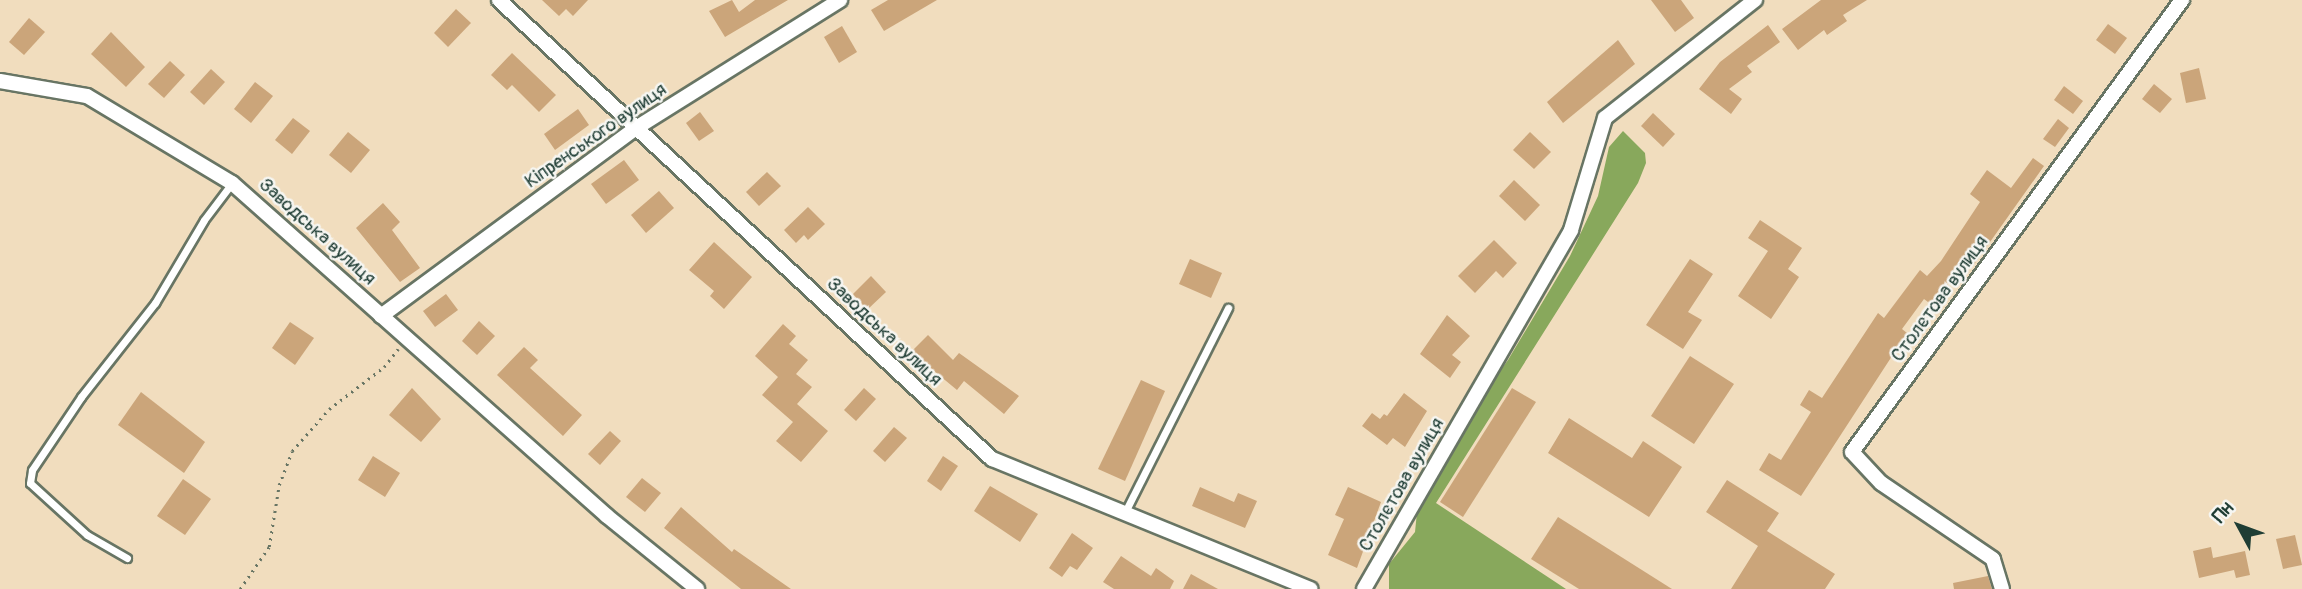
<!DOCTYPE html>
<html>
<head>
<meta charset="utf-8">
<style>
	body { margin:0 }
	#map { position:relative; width:2302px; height:589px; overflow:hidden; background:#f1ddbe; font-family:Pangolin,sans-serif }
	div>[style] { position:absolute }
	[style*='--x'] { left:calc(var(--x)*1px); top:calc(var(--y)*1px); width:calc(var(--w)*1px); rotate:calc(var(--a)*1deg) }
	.forest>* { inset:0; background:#88a85c }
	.building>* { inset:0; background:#cba57a }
	.path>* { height:2.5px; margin-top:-1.25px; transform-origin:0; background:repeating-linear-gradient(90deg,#687564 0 2px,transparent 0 7px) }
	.roads { filter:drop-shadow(2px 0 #687564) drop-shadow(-2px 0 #687564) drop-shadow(0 2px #687564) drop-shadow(0 -2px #687564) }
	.service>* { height:7px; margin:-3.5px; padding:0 3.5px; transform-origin:3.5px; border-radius:3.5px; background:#fff }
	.minor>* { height:14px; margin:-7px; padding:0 7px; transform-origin:7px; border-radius:7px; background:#fff }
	span { translate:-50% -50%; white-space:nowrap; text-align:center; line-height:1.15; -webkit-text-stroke:5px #f6f6f2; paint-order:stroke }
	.street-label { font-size:19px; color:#1f3d34 }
	.north { position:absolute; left:2204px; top:491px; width:70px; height:70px; -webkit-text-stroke:5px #f6f6f2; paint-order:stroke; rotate:311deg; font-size:19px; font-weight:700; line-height:28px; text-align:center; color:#1f3d34 }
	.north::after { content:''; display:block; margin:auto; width:24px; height:32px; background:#1f3d34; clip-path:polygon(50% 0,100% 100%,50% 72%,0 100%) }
</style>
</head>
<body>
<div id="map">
	<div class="forest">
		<div style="clip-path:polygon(1623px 131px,1645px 153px,1646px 163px,1638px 183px,1436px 503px,1566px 589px,1389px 589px,1389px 564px,1415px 532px,1417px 512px,1471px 410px,1508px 360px,1570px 256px,1598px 196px,1609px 147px)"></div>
	</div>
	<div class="building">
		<div style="clip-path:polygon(542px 0,588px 0,573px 16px,566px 9px,559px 16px)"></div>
		<div style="clip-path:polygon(732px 0,739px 12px,755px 0,788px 0,725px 37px,709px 11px)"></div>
		<div style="clip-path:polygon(888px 0,937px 0,884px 31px,871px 10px)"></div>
		<div style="clip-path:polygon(1651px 0,1681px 0,1694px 18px,1675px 32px)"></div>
		<div style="clip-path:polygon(1821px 0,1867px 0,1843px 15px,1847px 21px,1827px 35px,1824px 30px,1798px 50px,1782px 29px)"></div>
		<div style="clip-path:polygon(456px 9px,471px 23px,448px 47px,434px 33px)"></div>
		<div style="clip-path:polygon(29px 18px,45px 32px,24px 55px,9px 42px)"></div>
		<div style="clip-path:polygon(2108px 24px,2127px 38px,2115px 54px,2096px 40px)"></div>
		<div style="clip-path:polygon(1768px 25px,1780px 42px,1747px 66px,1752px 72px,1729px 89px,1742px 99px,1731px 114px,1699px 89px,1720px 62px)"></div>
		<div style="clip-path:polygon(842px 26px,857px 52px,839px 63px,824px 37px)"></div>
		<div style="clip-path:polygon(111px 32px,145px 67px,126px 87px,91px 54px)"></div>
		<div style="clip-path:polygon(1618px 40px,1635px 64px,1563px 123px,1547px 102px)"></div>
		<div style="clip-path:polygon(512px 53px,556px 95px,539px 112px,512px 85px,507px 90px,491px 75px)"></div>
		<div style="clip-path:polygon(170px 61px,185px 75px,164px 98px,148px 84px)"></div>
		<div style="clip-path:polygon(2199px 68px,2206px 99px,2186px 103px,2180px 73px)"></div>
		<div style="clip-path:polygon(211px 69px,225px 82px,204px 105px,190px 92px)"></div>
		<div style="clip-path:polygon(255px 82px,273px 96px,251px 123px,234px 109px)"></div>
		<div style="clip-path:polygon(2154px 84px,2172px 99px,2160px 113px,2142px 99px)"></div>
		<div style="clip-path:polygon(2064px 86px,2083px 101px,2073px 114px,2054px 100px)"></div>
		<div style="clip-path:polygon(578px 109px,589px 125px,555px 150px,544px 134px)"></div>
		<div style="clip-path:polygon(700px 112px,714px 131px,699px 141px,686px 123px)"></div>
		<div style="clip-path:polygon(1653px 113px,1675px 134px,1663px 147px,1641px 126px)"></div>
		<div style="clip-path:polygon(293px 118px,310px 131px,292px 154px,275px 140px)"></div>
		<div style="clip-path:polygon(2058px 119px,2069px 128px,2055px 147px,2043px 139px)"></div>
		<div style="clip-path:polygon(348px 132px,370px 150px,351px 173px,329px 155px)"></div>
		<div style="clip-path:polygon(1530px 132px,1551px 152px,1534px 169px,1513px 150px)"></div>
		<div style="clip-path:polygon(2033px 158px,2044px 166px,1973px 266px,1965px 261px,1932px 305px,1924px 299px,1902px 329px,1907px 333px,1801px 496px,1759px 470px,1769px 453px,1781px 460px,1811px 412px,1800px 405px,1809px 390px,1822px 398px,1878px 313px,1884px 318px,1920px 270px,1927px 276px,1941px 261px,1980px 202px,1970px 194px,1987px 170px,2011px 188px)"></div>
		<div style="clip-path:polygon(624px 160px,639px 180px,606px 204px,591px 184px)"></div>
		<div style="clip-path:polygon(767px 172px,781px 186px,759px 206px,746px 192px)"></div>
		<div style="clip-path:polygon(1514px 180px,1540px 205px,1525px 221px,1499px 196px)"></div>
		<div style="clip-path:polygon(659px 191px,674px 208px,646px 233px,631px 215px)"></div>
		<div style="clip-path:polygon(383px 203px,400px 222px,392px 230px,420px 268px,400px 282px,356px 228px)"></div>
		<div style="clip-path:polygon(808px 207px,825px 224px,808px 240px,804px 235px,796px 243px,784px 230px)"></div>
		<div style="clip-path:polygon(1760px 220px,1802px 248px,1788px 269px,1799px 277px,1771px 319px,1738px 296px,1768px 251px,1748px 238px)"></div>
		<div style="clip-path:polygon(1494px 240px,1517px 263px,1503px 278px,1496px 271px,1475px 293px,1458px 276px)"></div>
		<div style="clip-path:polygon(714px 242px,752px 277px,724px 309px,710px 296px,714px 291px,689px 270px)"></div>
		<div style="clip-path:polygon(1190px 259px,1222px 273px,1211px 298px,1179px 284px)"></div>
		<div style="clip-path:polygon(1690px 259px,1713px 274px,1688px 312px,1702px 320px,1683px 349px,1646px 325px)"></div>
		<div style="clip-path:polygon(871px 276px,886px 292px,867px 310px,853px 294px)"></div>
		<div style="clip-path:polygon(446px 294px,458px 310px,435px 327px,423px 311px)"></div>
		<div style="clip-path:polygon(1447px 315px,1470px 336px,1452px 355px,1461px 362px,1450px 378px,1420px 354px)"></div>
		<div style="clip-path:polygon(479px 321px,495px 336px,477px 355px,462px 341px)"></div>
		<div style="clip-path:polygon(290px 322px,314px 338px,295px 365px,272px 348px)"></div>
		<div style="clip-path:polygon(783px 324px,796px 336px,789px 344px,808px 360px,796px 374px,812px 387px,797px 404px,828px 431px,801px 462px,776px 441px,793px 422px,762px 395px,778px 377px,755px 356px)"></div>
		<div style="clip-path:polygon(928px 335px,953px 360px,959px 353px,1019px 396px,1004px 414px,964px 381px,957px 390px,911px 352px)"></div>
		<div style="clip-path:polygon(524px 347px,538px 360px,530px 368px,582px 415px,563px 436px,497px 375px)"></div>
		<div style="clip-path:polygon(1690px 356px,1734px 384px,1694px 444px,1651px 416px)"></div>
		<div style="clip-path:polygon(1141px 380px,1165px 391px,1125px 481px,1098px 469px)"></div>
		<div style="clip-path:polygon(412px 388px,441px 419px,421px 442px,389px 415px)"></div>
		<div style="clip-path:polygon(864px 388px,876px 399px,856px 421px,844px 410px)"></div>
		<div style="clip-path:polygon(1512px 388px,1536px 402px,1463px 517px,1440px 502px)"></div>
		<div style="clip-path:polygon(141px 392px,205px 442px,184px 473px,118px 425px)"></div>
		<div style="clip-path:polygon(1404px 393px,1427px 411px,1405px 447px,1393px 438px,1387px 445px,1362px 426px,1372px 413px,1380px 419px,1384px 414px,1387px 416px)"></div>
		<div style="clip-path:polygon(1569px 418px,1632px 458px,1643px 441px,1682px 467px,1649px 517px,1548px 453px)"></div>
		<div style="clip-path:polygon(894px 427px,907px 438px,885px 462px,873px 451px)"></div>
		<div style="clip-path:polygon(610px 431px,621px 441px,600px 465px,588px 454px)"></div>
		<div style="clip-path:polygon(373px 456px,400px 473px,385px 497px,358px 480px)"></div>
		<div style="clip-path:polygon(943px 456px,958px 466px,941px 491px,927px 481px)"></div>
		<div style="clip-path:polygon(642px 478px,661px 493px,645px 512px,626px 497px)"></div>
		<div style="clip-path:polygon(183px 479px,211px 499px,185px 535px,157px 516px)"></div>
		<div style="clip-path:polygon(1727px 480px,1779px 513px,1767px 531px,1835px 574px,1825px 589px,1731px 589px,1758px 546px,1706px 512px)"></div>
		<div style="clip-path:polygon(990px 486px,1038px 514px,1020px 542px,974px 511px)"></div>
		<div style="clip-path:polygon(1200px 487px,1234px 502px,1238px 493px,1257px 501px,1245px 528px,1192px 506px)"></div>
		<div style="clip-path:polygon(1348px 487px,1381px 502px,1357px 568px,1328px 555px,1344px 519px,1335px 515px)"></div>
		<div style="clip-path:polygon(681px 507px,732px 552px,734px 549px,791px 589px,741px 589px,664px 528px)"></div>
		<div style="clip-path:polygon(1558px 517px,1672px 589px,1579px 589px,1531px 559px)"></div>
		<div style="clip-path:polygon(1072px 533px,1093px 548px,1077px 570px,1070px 566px,1062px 577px,1049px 568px)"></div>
		<div style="clip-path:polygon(2295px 535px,2302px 565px,2283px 569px,2276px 539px)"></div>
		<div style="clip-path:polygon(2211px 547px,2213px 558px,2245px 551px,2250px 575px,2236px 578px,2234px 570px,2199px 578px,2193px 551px)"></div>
		<div style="clip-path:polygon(1121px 556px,1151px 576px,1156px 568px,1174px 581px,1170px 589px,1114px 589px,1103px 582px)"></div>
		<div style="clip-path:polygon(1191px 574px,1218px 589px,1183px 589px)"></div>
		<div style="clip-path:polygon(1988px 576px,1992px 589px,1954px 589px,1953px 583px)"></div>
	</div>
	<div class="path">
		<div style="--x:240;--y:589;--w:51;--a:-55.4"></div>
		<div style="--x:269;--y:547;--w:63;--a:-80.8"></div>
		<div style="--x:279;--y:485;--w:36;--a:-69"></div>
		<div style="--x:292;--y:451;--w:56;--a:-48.6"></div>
		<div style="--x:329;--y:409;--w:69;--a:-37.4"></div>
		<div style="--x:384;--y:367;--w:23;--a:-52"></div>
	</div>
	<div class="roads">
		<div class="service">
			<div style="--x:1124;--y:514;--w:231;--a:-63.2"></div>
			<div style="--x:127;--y:558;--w:46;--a:-150.1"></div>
			<div style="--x:87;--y:535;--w:77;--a:-137.6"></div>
			<div style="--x:30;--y:483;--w:13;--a:-81"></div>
			<div style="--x:32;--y:470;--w:88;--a:-56.1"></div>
			<div style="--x:81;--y:397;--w:120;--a:-51.8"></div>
			<div style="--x:155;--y:303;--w:96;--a:-59.4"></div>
			<div style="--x:204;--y:220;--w:46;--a:-52.9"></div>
		</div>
		<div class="minor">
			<div style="--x:499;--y:0;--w:674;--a:42.95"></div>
			<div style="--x:992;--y:459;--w:344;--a:22.2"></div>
			<div style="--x:0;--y:81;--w:88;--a:9.8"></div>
			<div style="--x:87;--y:96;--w:169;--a:31"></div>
			<div style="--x:232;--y:183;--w:502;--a:41.61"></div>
			<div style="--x:607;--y:516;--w:116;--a:39"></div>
			<div style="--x:381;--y:316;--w:317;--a:-36.4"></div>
			<div style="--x:636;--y:128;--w:241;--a:-32.1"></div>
			<div style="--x:1364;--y:589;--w:414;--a:-60"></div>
			<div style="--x:1571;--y:230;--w:117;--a:-73.1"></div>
			<div style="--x:1605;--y:118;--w:191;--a:-38.2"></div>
			<div style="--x:2002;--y:589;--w:31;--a:-107"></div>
			<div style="--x:1993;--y:559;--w:135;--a:-145.8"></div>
			<div style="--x:1881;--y:483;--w:42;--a:-133.1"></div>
			<div style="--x:1852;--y:452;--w:560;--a:-53.87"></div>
		</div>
	</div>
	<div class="street-label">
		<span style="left:596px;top:136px;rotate:-35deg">Кіпренського вулиця</span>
		<span style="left:317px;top:232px;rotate:42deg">Заводська вулиця</span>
		<span style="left:1940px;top:299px;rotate:-54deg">Столєтова вулиця</span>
		<span style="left:884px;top:332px;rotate:43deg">Заводська вулиця</span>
		<span style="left:1402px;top:485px;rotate:-60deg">Столєтова вулиця</span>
	</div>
	<div class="north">Пн</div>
</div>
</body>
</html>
